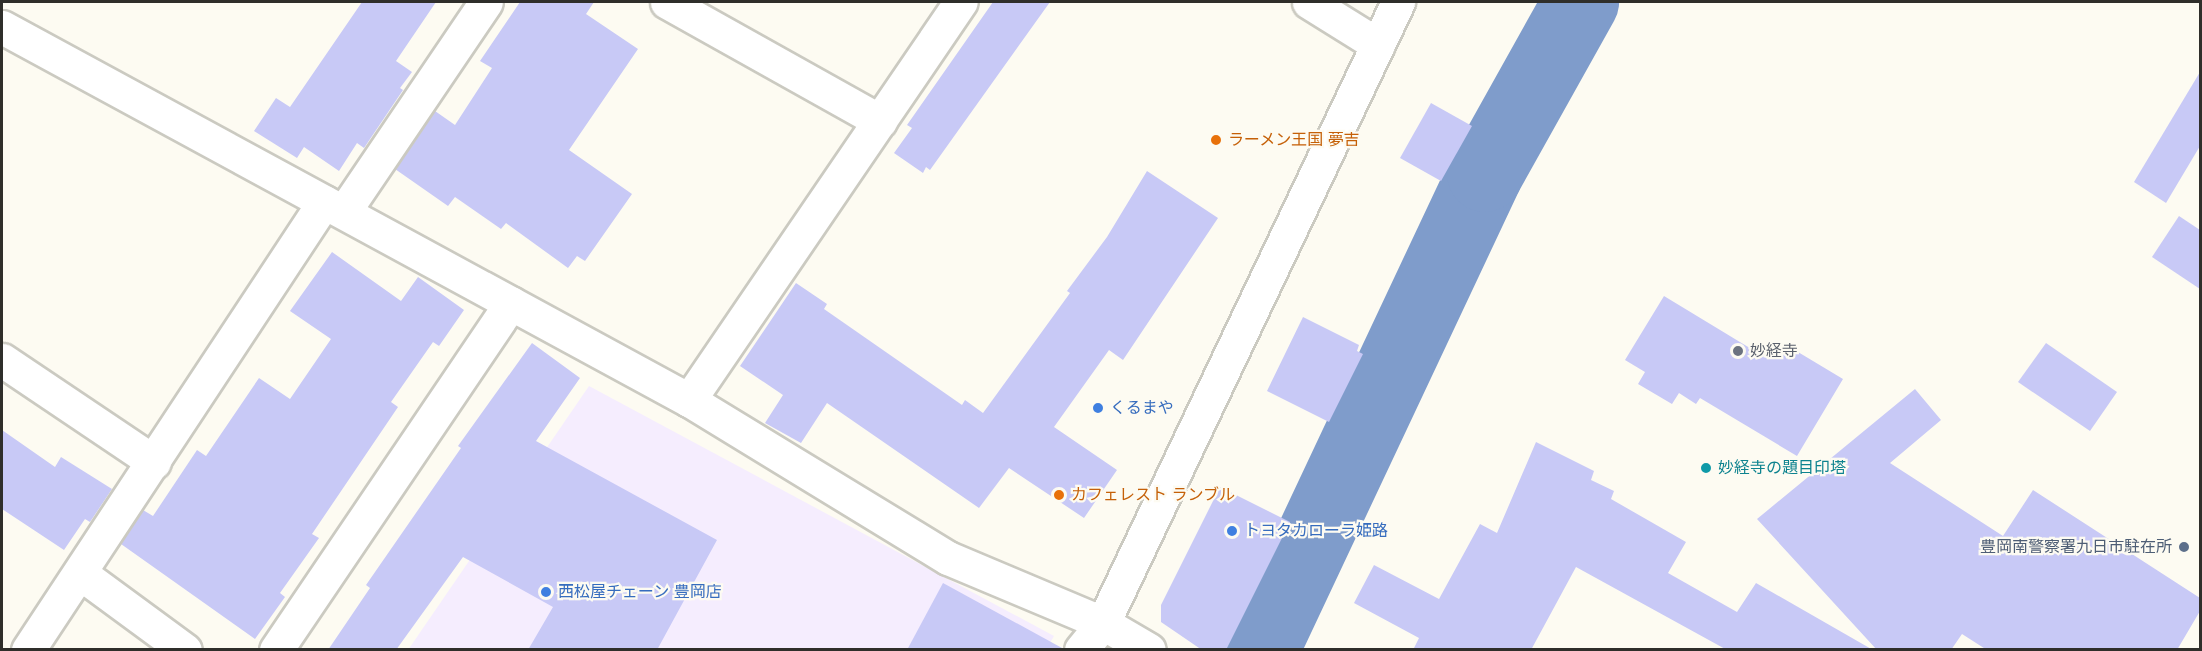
<!DOCTYPE html>
<html>
<head>
<meta charset="utf-8">
<style>
	body { margin:0 }
	#map { position:relative; width:2202px; height:651px; overflow:hidden; background:#fdfbf2; font-family:Arial,"Noto Sans JP",sans-serif }
	div>[style] { position:absolute }
	[style*='--x'] { left:calc(var(--x)*1px); top:calc(var(--y)*1px); width:calc(var(--w)*1px); rotate:calc(var(--a)*1deg) }
	.commercial>* { inset:0; background:#f5edfe }
	.river>* { height:76px; margin:-38px; padding:0 38px; transform-origin:38px; border-radius:38px; background:#7f9ccb }
	.building>* { inset:0; background:#c8c9f6 }
	.roads { filter:drop-shadow(2px 0 #cbcac1) drop-shadow(-2px 0 #cbcac1) drop-shadow(0 2px #cbcac1) drop-shadow(0 -2px #cbcac1) }
	.minor>* { height:33px; margin:-16.5px; padding:0 16.5px; transform-origin:16.5px; border-radius:16.5px; background:#fff }
	.tertiary>* { height:33px; margin:-16.5px; padding:0 16.5px; transform-origin:16.5px; border-radius:16.5px; background:#fff }
	.dots>* { width:16px; height:16px; translate:-50% -50%; box-sizing:border-box; border:3px solid #fdfbf2; border-radius:50% }
	span { translate:-50% -50%; white-space:nowrap; text-align:center; line-height:1.15; -webkit-text-stroke:4.5px #fdfbf2; paint-order:stroke }
	.food-label { font-size:16px; color:#c56008 }
	.left { translate:0 -50%; text-align:left }
	.worship-label { font-size:16px; color:#5b616d }
	.shop-label { font-size:16px; color:#366cbe }
	.culture-label { font-size:16px; color:#0d838f }
	.service-label { font-size:16px; color:#4e5e75 }
	.right { translate:-100% -50%; text-align:right }
	.frame { position:absolute; inset:0; border:3px solid #2f2e2a; pointer-events:none }
</style>
</head>
<body>
<div id="map">
	<div class="commercial">
		<div style="clip-path:polygon(589px 386px,1054px 636px,1046px 650px,408px 650px)"></div>
	</div>
	<div class="river">
		<div style="--x:1261;--y:650;--w:526;--a:-64.8"></div>
		<div style="--x:1485;--y:174;--w:197;--a:-60.8"></div>
	</div>
	<div class="building">
		<div style="clip-path:polygon(362px 2px,436px 2px,396px 61px,412px 72px,400px 88px,403px 90px,364px 148px,357px 143px,339px 171px,304px 147px,297px 158px,254px 131px,276px 98px,290px 107px)"></div>
		<div style="clip-path:polygon(520px 2px,594px 2px,586px 14px,638px 49px,569px 150px,632px 194px,585px 261px,577px 256px,568px 268px,506px 223px,501px 229px,455px 197px,448px 206px,395px 169px,435px 111px,455px 125px,492px 68px,480px 61px)"></div>
		<div style="clip-path:polygon(993px 2px,1050px 2px,930px 170px,926px 167px,923px 173px,894px 153px,912px 128px,907px 125px)"></div>
		<div style="clip-path:polygon(2200px 72px,2200px 146px,2166px 203px,2134px 182px)"></div>
		<div style="clip-path:polygon(1431px 103px,1472px 126px,1441px 181px,1400px 158px)"></div>
		<div style="clip-path:polygon(1147px 171px,1218px 218px,1123px 360px,1109px 350px,1054px 427px,1117px 470px,1084px 518px,1009px 468px,979px 508px,827px 403px,801px 443px,765px 423px,783px 395px,740px 366px,796px 283px,827px 304px,824px 309px,962px 405px,965px 400px,983px 413px,1070px 293px,1067px 291px,1107px 237px)"></div>
		<div style="clip-path:polygon(2179px 216px,2200px 230px,2200px 289px,2152px 257px)"></div>
		<div style="clip-path:polygon(332px 252px,401px 301px,418px 277px,464px 310px,439px 346px,433px 342px,391px 402px,398px 407px,312px 534px,319px 538px,280px 593px,285px 597px,255px 639px,121px 544px,143px 510px,153px 516px,197px 450px,206px 456px,259px 378px,290px 399px,331px 339px,290px 311px)"></div>
		<div style="clip-path:polygon(1664px 296px,1763px 356px,1767px 349px,1776px 354px,1783px 343px,1843px 379px,1797px 456px,1700px 398px,1696px 404px,1679px 393px,1672px 404px,1638px 384px,1645px 372px,1625px 360px)"></div>
		<div style="clip-path:polygon(1303px 317px,1359px 345px,1357px 351px,1363px 354px,1329px 422px,1267px 391px)"></div>
		<div style="clip-path:polygon(532px 343px,580px 378px,536px 441px,717px 540px,657px 650px,528px 650px,553px 607px,463px 557px,396px 650px,328px 650px,370px 588px,366px 585px,461px 448px,458px 446px)"></div>
		<div style="clip-path:polygon(2046px 343px,2117px 392px,2090px 431px,2018px 382px)"></div>
		<div style="clip-path:polygon(1915px 389px,1941px 420px,1890px 463px,2003px 536px,2033px 490px,2200px 598px,2200px 611px,2177px 650px,1987px 650px,1962px 634px,1951px 650px,1877px 650px,1757px 519px)"></div>
		<div style="clip-path:polygon(2px 430px,55px 467px,61px 457px,112px 489px,90px 522px,85px 519px,64px 550px,2px 509px)"></div>
		<div style="clip-path:polygon(1536px 442px,1594px 471px,1591px 480px,1614px 491px,1611px 499px,1686px 542px,1668px 573px,1737px 612px,1756px 583px,1873px 650px,1727px 650px,1576px 567px,1531px 650px,1413px 650px,1419px 638px,1354px 603px,1374px 565px,1439px 599px,1480px 524px,1497px 533px)"></div>
		<div style="clip-path:polygon(1220px 487px,1290px 522px,1226px 650px,1202px 650px,1161px 622px,1161px 605px)"></div>
		<div style="clip-path:polygon(943px 583px,1062px 648px,1063px 650px,907px 650px)"></div>
	</div>
	<div class="roads">
		<div class="minor">
			<div style="--x:667;--y:2;--w:244;--a:29.2"></div>
			<div style="--x:1309;--y:2;--w:81;--a:31.9"></div>
			<div style="--x:2;--y:27;--w:782;--a:28.5"></div>
			<div style="--x:689;--y:400;--w:303;--a:31.4"></div>
			<div style="--x:948;--y:558;--w:168;--a:22.8"></div>
			<div style="--x:1103;--y:623;--w:53;--a:30.4"></div>
			<div style="--x:345;--y:210;--w:251;--a:-55.9"></div>
			<div style="--x:2;--y:360;--w:183;--a:33.9"></div>
			<div style="--x:689;--y:400;--w:482;--a:-55.7"></div>
			<div style="--x:80;--y:573;--w:130;--a:36.3"></div>
			<div style="--x:28;--y:650;--w:537;--a:-56.55"></div>
			<div style="--x:276;--y:650;--w:419;--a:-55.9"></div>
		</div>
		<div class="tertiary">
			<div style="--x:1081;--y:650;--w:35;--a:-51"></div>
			<div style="--x:1103;--y:623;--w:688;--a:-64.59"></div>
		</div>
	</div>
	<div class="dots">
		<div style="left:1216px;top:140px;background:#e8710a"></div>
		<div style="left:1738px;top:351px;background:#6b7280"></div>
		<div style="left:1098px;top:408px;background:#3f7fe0"></div>
		<div style="left:1706px;top:468px;background:#0f9aa8"></div>
		<div style="left:1059px;top:495px;background:#e8710a"></div>
		<div style="left:1232px;top:531px;background:#3f7fe0"></div>
		<div style="left:2184px;top:547px;background:#5c6f8a"></div>
		<div style="left:546px;top:592px;background:#3f7fe0"></div>
	</div>
	<div class="food-label">
		<span class="left" style="left:1228px;top:140px">ラーメン王国 夢吉</span>
		<span class="left" style="left:1071px;top:495px">カフェレスト ランブル</span>
	</div>
	<div class="worship-label">
		<span class="left" style="left:1750px;top:351px">妙経寺</span>
	</div>
	<div class="shop-label">
		<span class="left" style="left:1110px;top:408px">くるまや</span>
		<span class="left" style="left:1244px;top:531px">トヨタカローラ姫路</span>
		<span class="left" style="left:558px;top:592px">西松屋チェーン 豊岡店</span>
	</div>
	<div class="culture-label">
		<span class="left" style="left:1718px;top:468px">妙経寺の題目印塔</span>
	</div>
	<div class="service-label">
		<span class="right" style="left:2172px;top:547px">豊岡南警察署九日市駐在所</span>
	</div>
	<div class="frame"></div>
</div>
</body>
</html>
